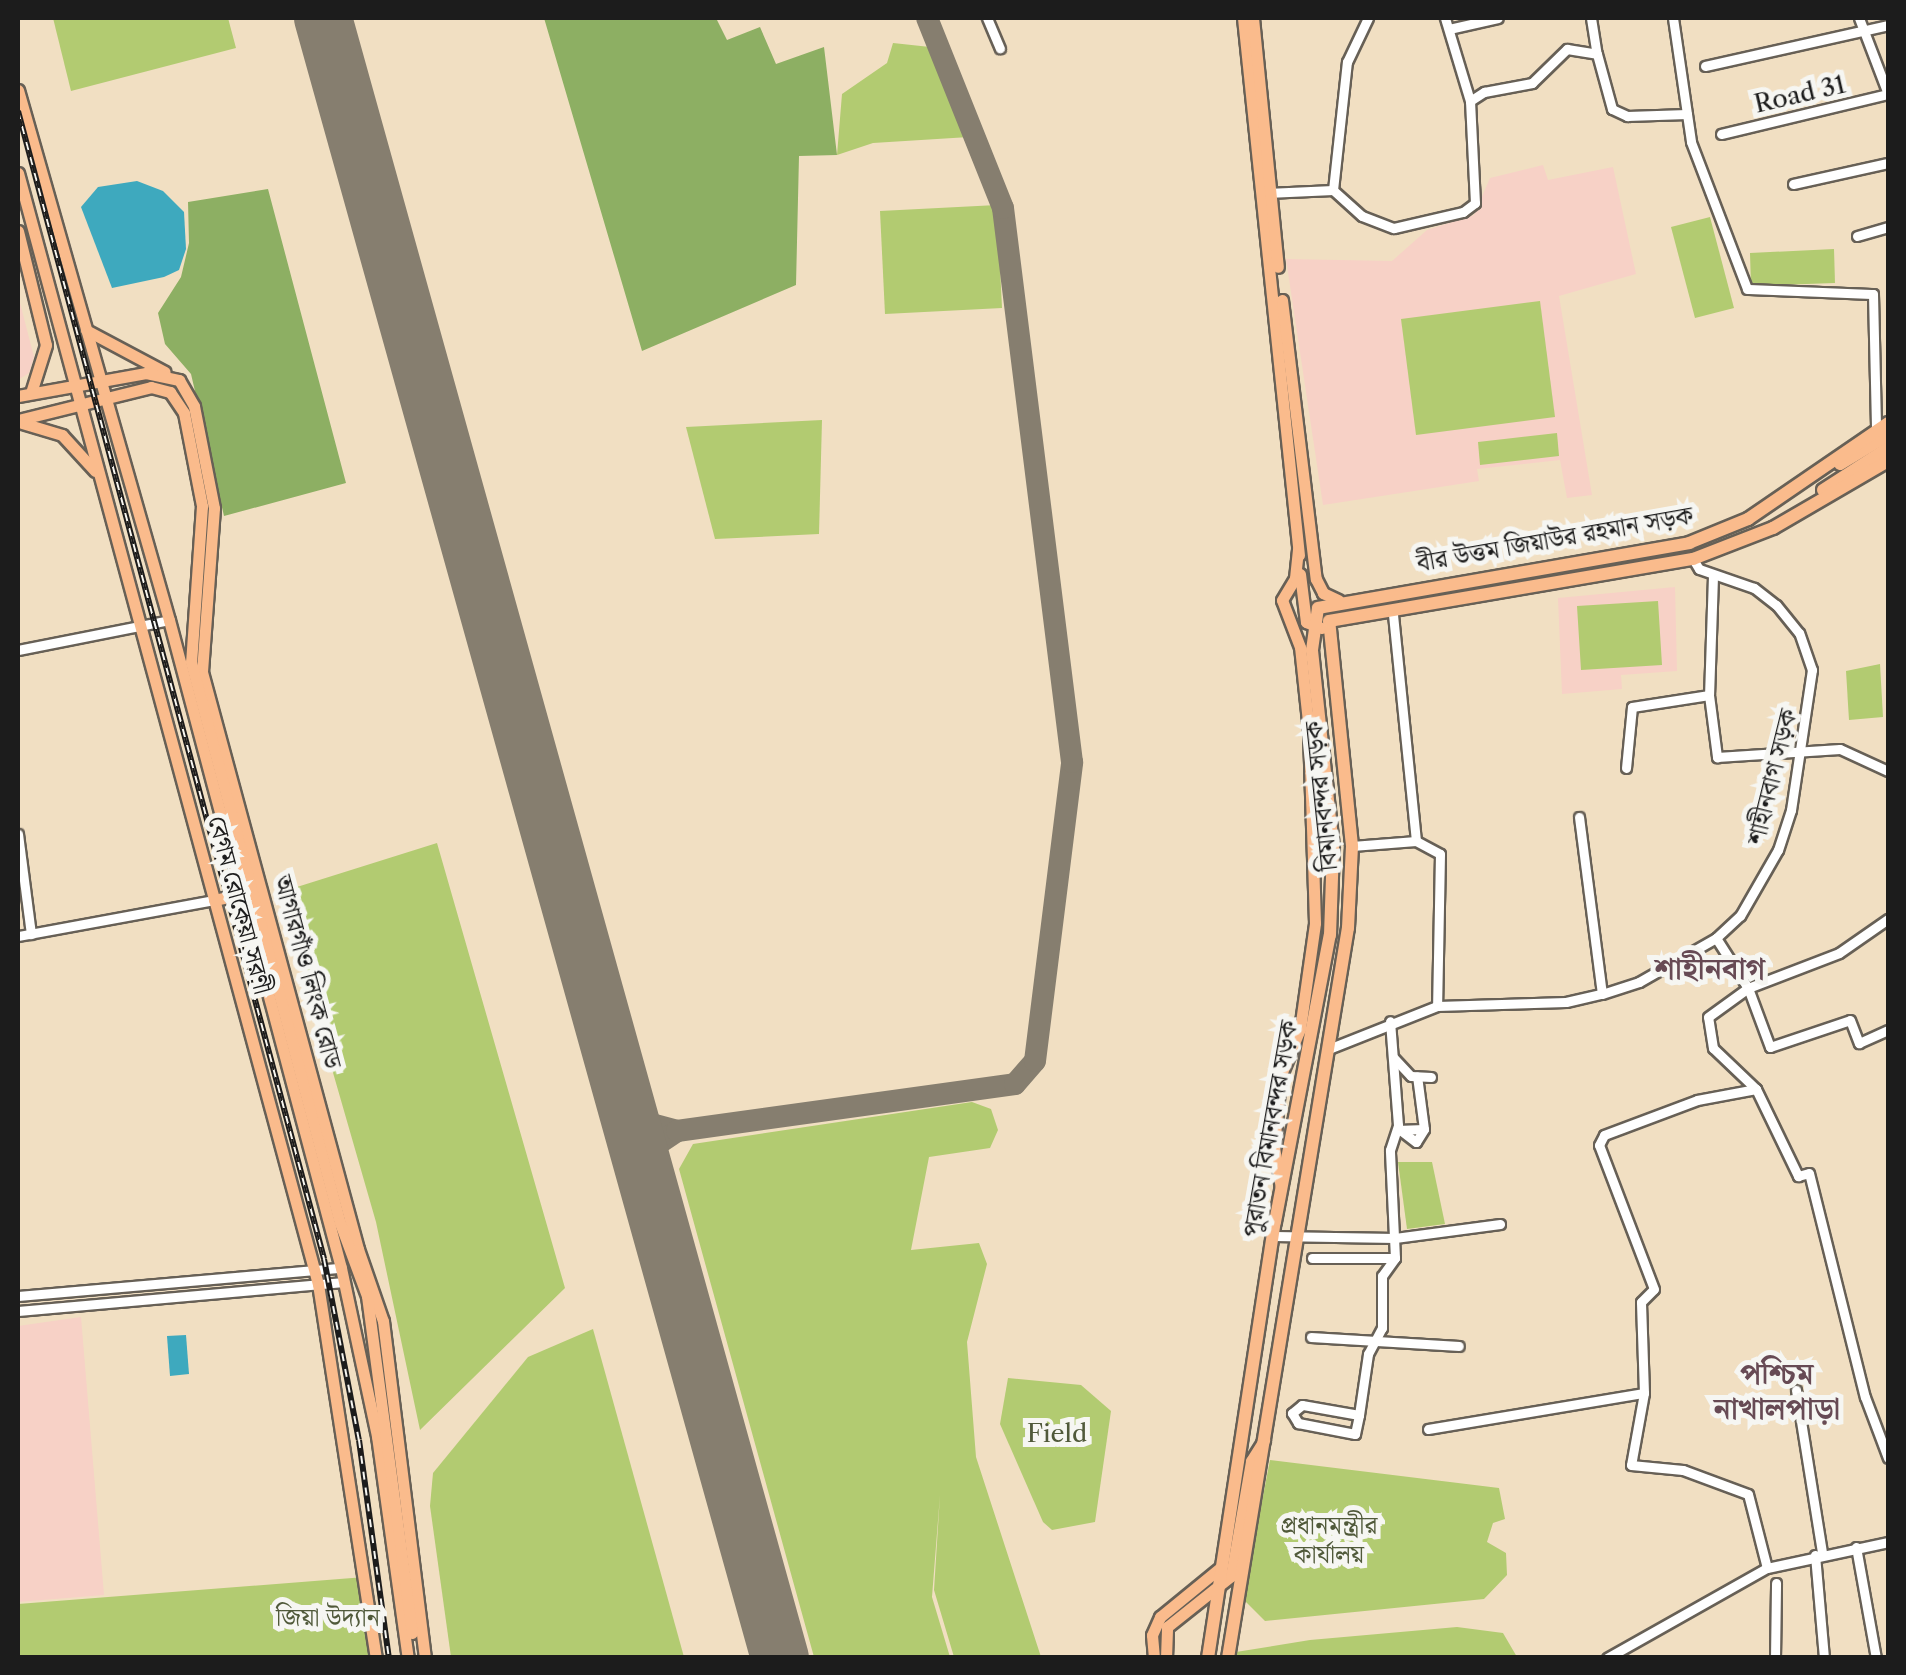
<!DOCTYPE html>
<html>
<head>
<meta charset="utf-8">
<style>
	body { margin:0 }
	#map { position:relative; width:1906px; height:1675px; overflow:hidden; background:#f1dfc2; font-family:"Libre Caslon Text","Noto Serif Bengali",serif }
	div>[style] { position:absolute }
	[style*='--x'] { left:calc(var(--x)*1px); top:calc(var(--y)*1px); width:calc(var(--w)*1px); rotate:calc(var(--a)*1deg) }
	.built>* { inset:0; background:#f7d1c6 }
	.green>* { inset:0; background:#b2cb71 }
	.forest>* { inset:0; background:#8daf63 }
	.water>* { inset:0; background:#3ea9be }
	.taxiway>* { height:22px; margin:-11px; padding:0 11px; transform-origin:11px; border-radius:11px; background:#867e6f }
	.runway>* { height:58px; margin:-29px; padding:0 29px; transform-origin:29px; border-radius:29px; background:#867e6f }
	.roads { filter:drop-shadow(2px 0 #676056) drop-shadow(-2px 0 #676056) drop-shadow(0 2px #676056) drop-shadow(0 -2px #676056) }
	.minor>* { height:9px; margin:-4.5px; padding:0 4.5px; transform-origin:4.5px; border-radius:4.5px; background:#fff }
	.major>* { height:11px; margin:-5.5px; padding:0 5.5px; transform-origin:5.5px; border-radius:5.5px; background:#fabb8c }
	.highway>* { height:12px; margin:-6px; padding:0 6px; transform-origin:6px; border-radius:6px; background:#fabb8c }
	.rail>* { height:6px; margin-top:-3px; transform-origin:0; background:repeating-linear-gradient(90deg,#f6f6f2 0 8px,#1c1c1c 0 16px); box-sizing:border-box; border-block:2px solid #1c1c1c }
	span { translate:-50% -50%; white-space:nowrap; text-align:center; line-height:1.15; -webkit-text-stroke:10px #f6f6f2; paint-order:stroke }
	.street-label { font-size:25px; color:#1c1c1c }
	.park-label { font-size:25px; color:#50593a }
	.quarter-label { font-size:30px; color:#674a54; font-weight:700 }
	.frame { position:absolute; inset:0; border:20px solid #1c1c1c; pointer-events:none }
</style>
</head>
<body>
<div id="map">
	<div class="built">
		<div style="clip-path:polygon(1543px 165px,1548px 180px,1613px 167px,1636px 274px,1559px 296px,1592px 495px,1567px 498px,1560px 460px,1477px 469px,1479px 481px,1323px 505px,1286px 259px,1392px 261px,1427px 230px,1474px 215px,1490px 178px)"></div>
		<div style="clip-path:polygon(18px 295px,34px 357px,29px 373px,18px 380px)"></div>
		<div style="clip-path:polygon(1675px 587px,1677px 671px,1621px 675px,1622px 689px,1562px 694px,1558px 598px)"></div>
		<div style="clip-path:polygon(81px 1317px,104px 1595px,18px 1602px,18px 1326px)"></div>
	</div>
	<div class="green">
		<div style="clip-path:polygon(53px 18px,228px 18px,236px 48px,71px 91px)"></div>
		<div style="clip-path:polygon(893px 43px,930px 47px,969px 137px,873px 143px,837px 155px,842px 94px,887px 63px)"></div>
		<div style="clip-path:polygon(997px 205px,1002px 308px,885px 314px,880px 211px)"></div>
		<div style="clip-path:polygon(1710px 217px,1734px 308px,1695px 318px,1671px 227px)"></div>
		<div style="clip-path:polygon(1834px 249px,1835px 283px,1751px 286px,1750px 253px)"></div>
		<div style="clip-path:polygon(1540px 301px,1555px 417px,1416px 435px,1401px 319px)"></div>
		<div style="clip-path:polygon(822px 420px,819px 534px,715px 539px,686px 427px)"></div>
		<div style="clip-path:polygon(1557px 433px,1559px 456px,1480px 465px,1478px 442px)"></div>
		<div style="clip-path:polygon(1658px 601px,1662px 665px,1581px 670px,1577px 606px)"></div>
		<div style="clip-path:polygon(1880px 664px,1883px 717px,1849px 720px,1846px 671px)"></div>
		<div style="clip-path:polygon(437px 843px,565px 1288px,420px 1430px,376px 1222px,281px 892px)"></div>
		<div style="clip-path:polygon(972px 1102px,991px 1109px,998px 1130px,990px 1148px,929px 1157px,911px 1250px,979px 1243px,987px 1264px,967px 1342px,976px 1457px,1041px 1657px,954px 1657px,934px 1590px,940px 1495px,932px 1597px,950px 1657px,814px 1657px,679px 1169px,693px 1144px)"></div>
		<div style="clip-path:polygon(1432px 1162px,1445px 1224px,1407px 1229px,1398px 1162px)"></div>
		<div style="clip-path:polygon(593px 1329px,684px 1657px,451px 1657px,430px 1506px,433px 1473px,528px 1357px)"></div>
		<div style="clip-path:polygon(1008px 1378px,1081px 1385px,1111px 1411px,1095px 1522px,1052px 1530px,1043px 1522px,1000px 1424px)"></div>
		<div style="clip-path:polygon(1270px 1460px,1499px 1488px,1505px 1519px,1493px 1523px,1487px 1542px,1506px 1553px,1507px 1575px,1484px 1599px,1265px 1621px,1243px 1599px)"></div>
		<div style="clip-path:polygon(365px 1577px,374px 1658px,18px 1658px,18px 1604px)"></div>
		<div style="clip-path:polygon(1457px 1627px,1503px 1633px,1517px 1657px,1236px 1657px,1236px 1652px,1310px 1640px)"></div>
	</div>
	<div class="forest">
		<div style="clip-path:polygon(544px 18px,716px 18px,727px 40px,760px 27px,776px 64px,824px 47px,837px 155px,799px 156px,796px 285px,642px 351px)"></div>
		<div style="clip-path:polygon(268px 189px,346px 483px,224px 516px,191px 374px,165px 344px,158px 313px,181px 277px,189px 243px,188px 202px)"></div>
	</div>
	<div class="water">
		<div style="clip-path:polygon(137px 181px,163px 191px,184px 212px,186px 249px,179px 270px,164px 277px,112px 288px,81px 207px,98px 187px)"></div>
		<div style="clip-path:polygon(186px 1335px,189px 1374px,170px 1376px,167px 1336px)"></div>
	</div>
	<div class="taxiway">
		<div style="--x:626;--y:1105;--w:31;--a:37"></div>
		<div style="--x:651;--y:1124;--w:27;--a:15"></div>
		<div style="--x:645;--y:1170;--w:26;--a:-67"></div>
		<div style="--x:655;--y:1146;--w:27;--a:-34"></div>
		<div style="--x:677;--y:1131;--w:341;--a:-7.9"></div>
		<div style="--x:1015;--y:1084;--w:30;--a:-49"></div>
		<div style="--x:1035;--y:1061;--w:301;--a:-82.9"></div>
		<div style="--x:1072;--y:762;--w:558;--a:-97.1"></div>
		<div style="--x:1003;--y:208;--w:205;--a:-111.8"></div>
	</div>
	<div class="runway">
		<div style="--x:323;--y:18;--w:1702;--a:74.43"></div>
	</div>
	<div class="roads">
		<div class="minor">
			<div style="--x:987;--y:18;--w:33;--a:67"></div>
			<div style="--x:1445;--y:18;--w:87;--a:73.2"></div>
			<div style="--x:1591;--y:18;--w:36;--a:81"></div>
			<div style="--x:1673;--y:18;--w:125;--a:81.7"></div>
			<div style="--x:1691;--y:142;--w:157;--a:69.1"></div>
			<div style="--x:1747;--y:289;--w:126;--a:2.3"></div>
			<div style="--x:1873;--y:294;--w:137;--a:88.7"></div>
			<div style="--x:1859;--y:18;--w:81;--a:69.1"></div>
			<div style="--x:1449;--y:29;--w:50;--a:-12.7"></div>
			<div style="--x:1705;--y:66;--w:188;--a:-12.6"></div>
			<div style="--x:1721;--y:134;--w:172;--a:-13.5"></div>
			<div style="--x:1793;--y:184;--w:97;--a:-12.5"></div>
			<div style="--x:1333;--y:190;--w:129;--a:-83.8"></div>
			<div style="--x:1347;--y:62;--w:49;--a:-64.5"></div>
			<div style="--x:1267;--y:193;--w:66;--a:-2.6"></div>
			<div style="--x:1333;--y:190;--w:39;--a:42"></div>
			<div style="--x:1362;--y:216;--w:34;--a:21"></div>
			<div style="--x:1394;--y:228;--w:71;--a:-13.1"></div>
			<div style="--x:1463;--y:212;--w:15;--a:-37"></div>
			<div style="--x:1475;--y:203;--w:102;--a:-92.8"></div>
			<div style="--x:1470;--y:101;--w:17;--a:-33"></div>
			<div style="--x:1484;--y:92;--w:49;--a:-10.6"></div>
			<div style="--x:1532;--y:83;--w:49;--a:-44.2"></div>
			<div style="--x:1567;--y:49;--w:30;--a:9"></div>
			<div style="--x:1597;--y:54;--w:57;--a:74.7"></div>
			<div style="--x:1612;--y:109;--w:17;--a:25"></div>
			<div style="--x:1627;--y:116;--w:60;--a:-1.9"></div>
			<div style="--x:1857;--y:236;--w:32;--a:-16"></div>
			<div style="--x:1713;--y:576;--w:119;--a:91.9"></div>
			<div style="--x:1709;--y:695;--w:63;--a:82.6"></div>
			<div style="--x:1717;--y:757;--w:123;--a:-3.7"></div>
			<div style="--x:1840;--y:749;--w:53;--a:24.6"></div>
			<div style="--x:18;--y:650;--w:154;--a:-11.2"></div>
			<div style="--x:1626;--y:768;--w:61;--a:-84.4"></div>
			<div style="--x:1632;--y:707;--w:78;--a:-8.9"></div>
			<div style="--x:1579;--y:817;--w:178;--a:82.6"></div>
			<div style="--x:18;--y:834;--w:101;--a:82.6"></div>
			<div style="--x:1416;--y:841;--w:27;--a:28"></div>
			<div style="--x:1440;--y:854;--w:152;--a:91.1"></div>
			<div style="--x:1352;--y:846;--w:64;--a:-4.5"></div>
			<div style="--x:1416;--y:841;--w:227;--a:-95.8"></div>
			<div style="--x:18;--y:936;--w:199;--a:-10.4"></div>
			<div style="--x:1716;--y:938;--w:59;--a:57.4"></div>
			<div style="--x:1748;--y:988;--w:63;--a:69.6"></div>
			<div style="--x:1770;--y:1047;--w:84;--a:-18.6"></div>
			<div style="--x:1850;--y:1020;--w:25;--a:69"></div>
			<div style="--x:1859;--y:1043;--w:32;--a:-24"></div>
			<div style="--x:1331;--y:1048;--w:114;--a:-21.6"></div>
			<div style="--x:1437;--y:1006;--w:129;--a:-1.8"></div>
			<div style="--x:1566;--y:1002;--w:37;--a:-13"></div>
			<div style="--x:1602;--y:994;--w:39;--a:-18"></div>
			<div style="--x:1639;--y:982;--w:89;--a:-29.7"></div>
			<div style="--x:1716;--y:938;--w:33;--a:-43"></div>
			<div style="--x:1740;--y:916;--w:76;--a:-60.1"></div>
			<div style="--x:1778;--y:850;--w:42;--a:-72"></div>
			<div style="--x:1791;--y:810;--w:142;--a:-81.5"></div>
			<div style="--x:1812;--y:670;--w:39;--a:-109"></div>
			<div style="--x:1799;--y:633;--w:36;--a:-129"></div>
			<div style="--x:1776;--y:605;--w:28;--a:-142"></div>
			<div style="--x:1754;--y:588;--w:58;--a:-160.9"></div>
			<div style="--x:1699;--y:569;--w:12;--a:-121"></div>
			<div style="--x:1393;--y:1057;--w:26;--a:47"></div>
			<div style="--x:1411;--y:1076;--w:20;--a:3"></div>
			<div style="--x:1756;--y:1089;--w:59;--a:-136.4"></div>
			<div style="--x:1713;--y:1048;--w:31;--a:-99"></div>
			<div style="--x:1708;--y:1017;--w:49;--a:-35.9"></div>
			<div style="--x:1748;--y:988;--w:97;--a:-21"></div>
			<div style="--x:1839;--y:953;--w:60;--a:-34.8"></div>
			<div style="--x:1397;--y:1130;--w:27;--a:-2"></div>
			<div style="--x:1424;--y:1129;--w:53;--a:-97.5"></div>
			<div style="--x:1400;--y:1130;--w:20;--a:37"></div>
			<div style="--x:1416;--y:1142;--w:15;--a:-58"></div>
			<div style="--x:1274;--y:1236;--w:121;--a:0.9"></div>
			<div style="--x:1395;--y:1238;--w:106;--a:-7.6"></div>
			<div style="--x:1312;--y:1258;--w:83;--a:0"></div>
			<div style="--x:18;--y:1296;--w:324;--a:-5"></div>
			<div style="--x:18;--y:1311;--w:327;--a:-5.1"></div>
			<div style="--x:1311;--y:1337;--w:148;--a:3.5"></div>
			<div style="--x:1796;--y:1390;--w:165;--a:80.9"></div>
			<div style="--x:1644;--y:1393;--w:91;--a:-91.9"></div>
			<div style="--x:1641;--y:1302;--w:18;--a:-45"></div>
			<div style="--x:1654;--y:1289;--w:154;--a:-110.9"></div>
			<div style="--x:1599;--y:1145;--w:11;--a:-63"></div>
			<div style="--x:1604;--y:1135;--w:99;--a:-20.6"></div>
			<div style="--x:1697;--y:1100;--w:60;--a:-10.6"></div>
			<div style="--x:1756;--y:1089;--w:97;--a:64.2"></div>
			<div style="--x:1798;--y:1176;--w:11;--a:-15"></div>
			<div style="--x:1809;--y:1173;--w:231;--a:76"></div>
			<div style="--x:1865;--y:1397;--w:65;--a:69.3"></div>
			<div style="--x:1359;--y:1415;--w:58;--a:-170"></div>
			<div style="--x:1302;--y:1405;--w:13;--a:141"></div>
			<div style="--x:1292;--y:1413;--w:12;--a:59"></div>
			<div style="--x:1298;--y:1423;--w:58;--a:10.9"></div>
			<div style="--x:1355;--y:1434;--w:19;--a:-78"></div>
			<div style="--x:1359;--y:1415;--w:62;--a:-81.6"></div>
			<div style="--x:1368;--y:1354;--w:30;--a:-62"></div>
			<div style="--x:1382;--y:1328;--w:52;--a:-90"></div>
			<div style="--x:1382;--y:1276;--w:22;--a:-54"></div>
			<div style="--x:1395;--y:1258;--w:108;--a:-92.7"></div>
			<div style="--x:1390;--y:1150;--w:26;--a:-72"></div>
			<div style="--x:1398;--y:1125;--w:104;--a:-94.4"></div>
			<div style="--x:1428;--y:1429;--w:219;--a:-9.5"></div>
			<div style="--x:1644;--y:1393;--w:73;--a:100.2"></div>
			<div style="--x:1631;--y:1465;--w:52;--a:5.5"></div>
			<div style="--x:1683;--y:1470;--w:69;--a:20.3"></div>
			<div style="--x:1748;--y:1494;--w:76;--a:75.6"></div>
			<div style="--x:1856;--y:1547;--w:113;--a:79.8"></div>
			<div style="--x:1815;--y:1555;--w:103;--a:85"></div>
			<div style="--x:1607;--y:1658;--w:184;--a:-29.4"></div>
			<div style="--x:1767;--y:1568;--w:124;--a:-12.1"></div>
			<div style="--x:1775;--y:1658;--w:75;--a:-89.2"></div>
		</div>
		<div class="major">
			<div style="--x:1243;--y:18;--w:540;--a:84.05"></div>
			<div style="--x:1253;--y:18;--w:250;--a:84.3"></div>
			<div style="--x:18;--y:90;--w:551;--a:74.1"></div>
			<div style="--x:169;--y:620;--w:670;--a:75.13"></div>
			<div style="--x:341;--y:1268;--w:172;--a:77.9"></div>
			<div style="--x:377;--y:1436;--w:224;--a:82.1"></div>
			<div style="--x:18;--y:173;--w:1151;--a:74.89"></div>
			<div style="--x:318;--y:1284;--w:378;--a:81.2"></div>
			<div style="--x:18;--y:231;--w:117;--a:76.2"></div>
			<div style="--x:46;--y:345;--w:50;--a:107.4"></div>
			<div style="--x:1282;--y:300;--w:281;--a:83.1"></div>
			<div style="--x:1316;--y:579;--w:16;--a:63"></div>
			<div style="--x:1323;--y:593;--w:17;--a:25"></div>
			<div style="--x:86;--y:330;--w:89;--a:28"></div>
			<div style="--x:18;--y:396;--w:130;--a:-10.2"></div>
			<div style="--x:146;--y:373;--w:34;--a:12"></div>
			<div style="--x:179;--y:380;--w:30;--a:60"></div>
			<div style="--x:194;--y:406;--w:104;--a:78.9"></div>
			<div style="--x:214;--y:508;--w:164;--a:94.2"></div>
			<div style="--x:202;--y:672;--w:598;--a:74.87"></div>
			<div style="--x:358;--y:1249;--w:76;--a:70.9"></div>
			<div style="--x:383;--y:1321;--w:340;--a:82.9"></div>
			<div style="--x:18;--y:420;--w:137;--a:-13.9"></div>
			<div style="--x:151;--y:387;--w:20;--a:15"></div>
			<div style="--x:170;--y:392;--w:25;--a:56"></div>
			<div style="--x:184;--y:413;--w:95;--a:79"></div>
			<div style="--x:202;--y:506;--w:156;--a:94"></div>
			<div style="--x:191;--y:662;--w:580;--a:75.13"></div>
			<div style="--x:340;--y:1223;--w:78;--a:69.7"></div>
			<div style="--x:367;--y:1296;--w:340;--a:82.4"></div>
			<div style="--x:22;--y:423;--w:42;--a:16.7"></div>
			<div style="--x:62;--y:435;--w:49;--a:47.5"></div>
			<div style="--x:1300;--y:574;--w:48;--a:82.9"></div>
			<div style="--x:1306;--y:622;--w:17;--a:21"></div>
			<div style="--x:214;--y:900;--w:30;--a:-12"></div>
			<div style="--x:1281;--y:1188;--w:42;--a:-99.7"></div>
			<div style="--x:1274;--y:1147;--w:70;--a:-85.1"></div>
			<div style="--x:1280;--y:1077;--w:52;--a:-67.4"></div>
			<div style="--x:1300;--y:1029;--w:107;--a:-81.9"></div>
			<div style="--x:1315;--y:923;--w:192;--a:-91.8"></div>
			<div style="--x:1309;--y:731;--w:84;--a:-96.1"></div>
			<div style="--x:1300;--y:647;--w:50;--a:-111"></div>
			<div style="--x:1282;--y:600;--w:26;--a:-59"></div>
			<div style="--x:1295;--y:578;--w:29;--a:-84"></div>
			<div style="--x:1154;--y:1658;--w:23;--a:-95"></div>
			<div style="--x:1152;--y:1635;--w:20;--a:-66"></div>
			<div style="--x:1160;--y:1617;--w:79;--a:-39.3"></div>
			<div style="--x:1166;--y:1658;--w:31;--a:-88"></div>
			<div style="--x:1167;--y:1627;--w:82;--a:-38.6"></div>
			<div style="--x:1231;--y:1576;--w:117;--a:-80.1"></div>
			<div style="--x:1251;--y:1461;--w:25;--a:-58"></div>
		</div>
		<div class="highway">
			<div style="--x:1840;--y:464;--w:56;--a:-31.1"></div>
			<div style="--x:1823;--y:490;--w:77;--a:-32.9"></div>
			<div style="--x:1208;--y:1658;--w:441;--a:-81.3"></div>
			<div style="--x:1275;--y:1222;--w:292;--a:-79.2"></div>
			<div style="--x:1330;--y:935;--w:88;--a:-88"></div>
			<div style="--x:1333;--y:847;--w:198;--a:-96.1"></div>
			<div style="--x:1312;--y:650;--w:42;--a:-81.9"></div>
			<div style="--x:1318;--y:608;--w:377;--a:-9.9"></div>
			<div style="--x:1689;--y:543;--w:64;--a:-22.1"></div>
			<div style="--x:1748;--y:519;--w:170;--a:-34.4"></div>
			<div style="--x:1228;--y:1658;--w:740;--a:-80.67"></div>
			<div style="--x:1348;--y:928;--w:82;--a:-87.2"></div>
			<div style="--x:1352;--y:846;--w:226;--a:-95.8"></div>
			<div style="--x:1329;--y:621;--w:369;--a:-9.7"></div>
			<div style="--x:1693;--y:559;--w:86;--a:-21.2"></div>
			<div style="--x:1773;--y:528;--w:133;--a:-30.2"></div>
		</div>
	</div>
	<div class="rail">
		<div style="--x:18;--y:111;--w:1188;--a:75.07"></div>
		<div style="--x:324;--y:1259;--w:184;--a:79.1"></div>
		<div style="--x:359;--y:1440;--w:220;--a:82.2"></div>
	</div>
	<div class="street-label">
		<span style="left:1800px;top:95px;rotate:-13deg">Road 31</span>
		<span style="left:1555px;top:540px;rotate:-10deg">বীর উত্তম জিয়াউর রহমান সড়ক</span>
		<span style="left:1773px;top:777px;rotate:-76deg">শাহীনবাগ সড়ক</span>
		<span style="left:1322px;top:796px;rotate:-96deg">বিমানবন্দর সড়ক</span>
		<span style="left:239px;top:905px;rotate:75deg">বেগম রোকেয়া সরণী</span>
		<span style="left:307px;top:972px;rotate:75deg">আগারগাঁও লিংক রোড</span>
		<span style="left:1271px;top:1129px;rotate:-80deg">পুরাতন বিমানবন্দর সড়ক</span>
	</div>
	<div class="park-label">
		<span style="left:1057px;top:1434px">Field</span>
		<span style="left:1329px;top:1541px">প্রধানমন্ত্রীর<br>কার্যালয়</span>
		<span style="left:328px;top:1618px">জিয়া উদ্যান</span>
	</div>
	<div class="quarter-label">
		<span style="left:1710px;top:969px">শাহীনবাগ</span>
		<span style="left:1777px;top:1391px">পশ্চিম<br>নাখালপাড়া</span>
	</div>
	<div class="frame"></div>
</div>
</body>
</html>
